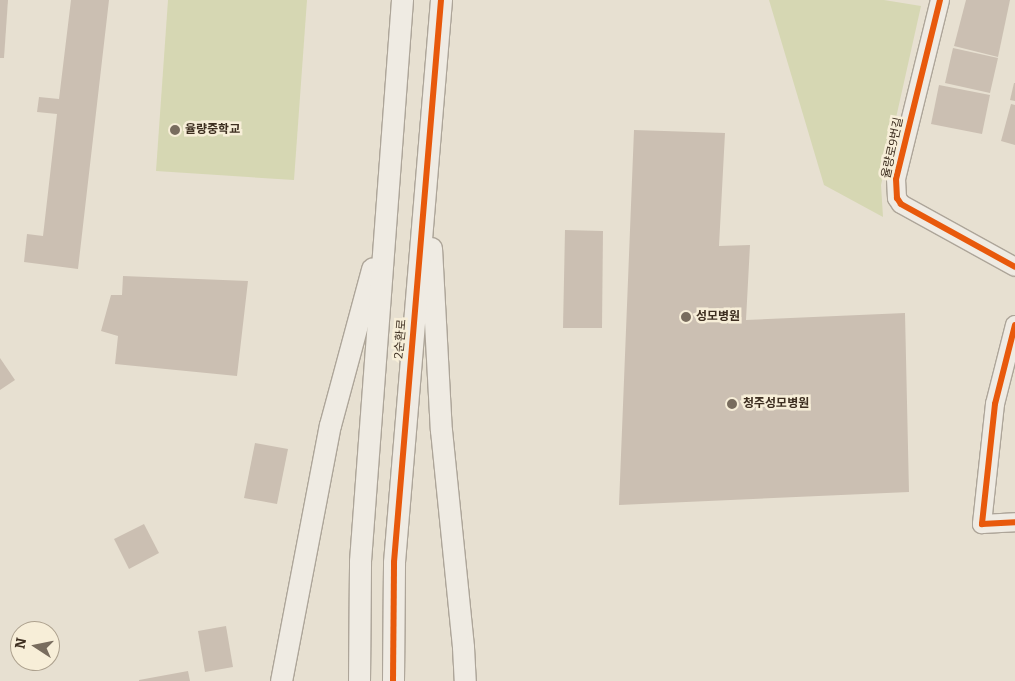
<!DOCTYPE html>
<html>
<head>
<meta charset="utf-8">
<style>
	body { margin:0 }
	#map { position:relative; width:1015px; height:681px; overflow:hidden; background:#e7e0d1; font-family:Bitter,"Noto Sans KR",serif }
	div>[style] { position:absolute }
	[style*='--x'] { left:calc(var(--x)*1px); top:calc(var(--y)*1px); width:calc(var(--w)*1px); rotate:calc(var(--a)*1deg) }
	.green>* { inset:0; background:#d6d7b3 }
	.building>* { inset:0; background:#cbbfb2 }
	.roads { filter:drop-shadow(1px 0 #ada599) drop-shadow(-1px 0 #ada599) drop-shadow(0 1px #ada599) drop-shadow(0 -1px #ada599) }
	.minor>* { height:18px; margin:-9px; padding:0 9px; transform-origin:9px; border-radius:9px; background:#efebe3 }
	.tertiary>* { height:21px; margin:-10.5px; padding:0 10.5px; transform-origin:10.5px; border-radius:10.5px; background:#efebe3 }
	.cycleway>* { height:6px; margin:-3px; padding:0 3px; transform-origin:3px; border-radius:3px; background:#e8590c }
	.dots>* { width:14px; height:14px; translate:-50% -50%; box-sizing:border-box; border:2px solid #f7eed8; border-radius:50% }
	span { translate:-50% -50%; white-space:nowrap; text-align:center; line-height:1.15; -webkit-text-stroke:5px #f7eed8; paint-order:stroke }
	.poi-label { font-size:12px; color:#3d2e20; font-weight:700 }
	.left { translate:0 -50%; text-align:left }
	.street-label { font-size:12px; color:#3d2e20 }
	.north { position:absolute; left:10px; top:621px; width:50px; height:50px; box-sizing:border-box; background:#f7eed8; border:1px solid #ada18e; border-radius:50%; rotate:281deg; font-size:14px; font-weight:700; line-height:20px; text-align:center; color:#3d2e20 }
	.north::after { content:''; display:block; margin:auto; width:18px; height:22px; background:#786c5e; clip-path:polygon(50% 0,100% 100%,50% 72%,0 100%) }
</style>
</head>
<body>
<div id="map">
	<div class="green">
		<div style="clip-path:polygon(168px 0,307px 0,294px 180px,156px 171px)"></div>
		<div style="clip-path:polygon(769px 0,884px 0,921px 6px,881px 185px,883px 217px,824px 185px)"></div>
	</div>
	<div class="building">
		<div style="clip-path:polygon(0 0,8px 0,4px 58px,0 58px)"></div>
		<div style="clip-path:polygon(71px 0,109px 0,78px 269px,24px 262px,27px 234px,43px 236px,57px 114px,37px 112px,39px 97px,59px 99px)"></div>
		<div style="clip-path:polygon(966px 0,1010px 0,998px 57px,954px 46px)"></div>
		<div style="clip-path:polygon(953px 48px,998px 58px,990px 93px,945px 83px)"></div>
		<div style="clip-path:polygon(1014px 83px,1015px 83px,1015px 101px,1010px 100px)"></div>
		<div style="clip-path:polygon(939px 85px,990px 95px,982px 134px,931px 124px)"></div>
		<div style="clip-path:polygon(1011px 104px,1015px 105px,1015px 145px,1001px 141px)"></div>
		<div style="clip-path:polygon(634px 130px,725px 133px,719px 246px,750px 245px,746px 320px,905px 313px,909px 492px,619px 505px)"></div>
		<div style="clip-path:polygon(565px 230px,603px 231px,602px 328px,563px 328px)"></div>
		<div style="clip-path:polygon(123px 276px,248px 281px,237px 376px,115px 364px,118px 336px,101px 331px,111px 295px,122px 295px)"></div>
		<div style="clip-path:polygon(0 358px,15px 380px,0 390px)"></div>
		<div style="clip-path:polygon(255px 443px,288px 449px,277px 504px,244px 498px)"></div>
		<div style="clip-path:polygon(144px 524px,159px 553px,129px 569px,114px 539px)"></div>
		<div style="clip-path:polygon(226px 626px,233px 667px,205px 672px,198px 631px)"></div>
		<div style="clip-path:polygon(188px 671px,190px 681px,139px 681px,139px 680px)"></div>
	</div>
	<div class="roads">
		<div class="minor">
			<div style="--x:940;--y:0;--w:184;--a:103.8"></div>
			<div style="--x:896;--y:179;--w:19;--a:87"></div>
			<div style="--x:897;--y:198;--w:7;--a:56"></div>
			<div style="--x:901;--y:204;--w:130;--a:28.9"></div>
			<div style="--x:1015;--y:325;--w:81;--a:104.2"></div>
			<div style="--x:995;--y:404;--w:121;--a:96.2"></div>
			<div style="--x:982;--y:524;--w:33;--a:-3"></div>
		</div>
		<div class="tertiary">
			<div style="--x:431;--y:248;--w:182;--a:86.9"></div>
			<div style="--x:441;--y:430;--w:218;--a:84.2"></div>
			<div style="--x:463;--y:647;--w:34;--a:87"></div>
			<div style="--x:281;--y:681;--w:261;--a:-79.2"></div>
			<div style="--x:330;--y:425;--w:162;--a:-74.9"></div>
			<div style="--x:359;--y:681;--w:120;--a:-89.5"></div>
			<div style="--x:360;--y:561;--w:563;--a:-85.72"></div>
			<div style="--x:393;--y:681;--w:119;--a:-89.5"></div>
			<div style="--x:394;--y:562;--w:564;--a:-85.22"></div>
		</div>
	</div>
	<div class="cycleway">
		<div style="--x:940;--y:0;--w:184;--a:103.8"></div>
		<div style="--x:896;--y:179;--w:19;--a:87"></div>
		<div style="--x:897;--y:198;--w:7;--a:56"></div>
		<div style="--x:901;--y:204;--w:130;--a:28.9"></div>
		<div style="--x:1015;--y:325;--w:81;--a:104.2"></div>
		<div style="--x:995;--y:404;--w:121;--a:96.2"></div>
		<div style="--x:982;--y:524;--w:33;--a:-3"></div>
		<div style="--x:393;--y:681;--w:119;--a:-89.5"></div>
		<div style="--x:394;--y:562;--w:564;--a:-85.22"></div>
	</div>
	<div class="dots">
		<div style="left:175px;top:130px;background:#786c5e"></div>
		<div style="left:686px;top:317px;background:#786c5e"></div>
		<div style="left:732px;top:404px;background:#786c5e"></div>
	</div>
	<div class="poi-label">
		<span class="left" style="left:185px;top:130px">율량중학교</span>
		<span class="left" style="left:696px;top:317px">성모병원</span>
		<span class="left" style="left:743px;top:404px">청주성모병원</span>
	</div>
	<div class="street-label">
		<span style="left:893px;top:148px;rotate:-78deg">율량로9번길</span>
		<span style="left:401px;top:339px;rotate:-85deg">2순환로</span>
	</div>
	<div class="north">N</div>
</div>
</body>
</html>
